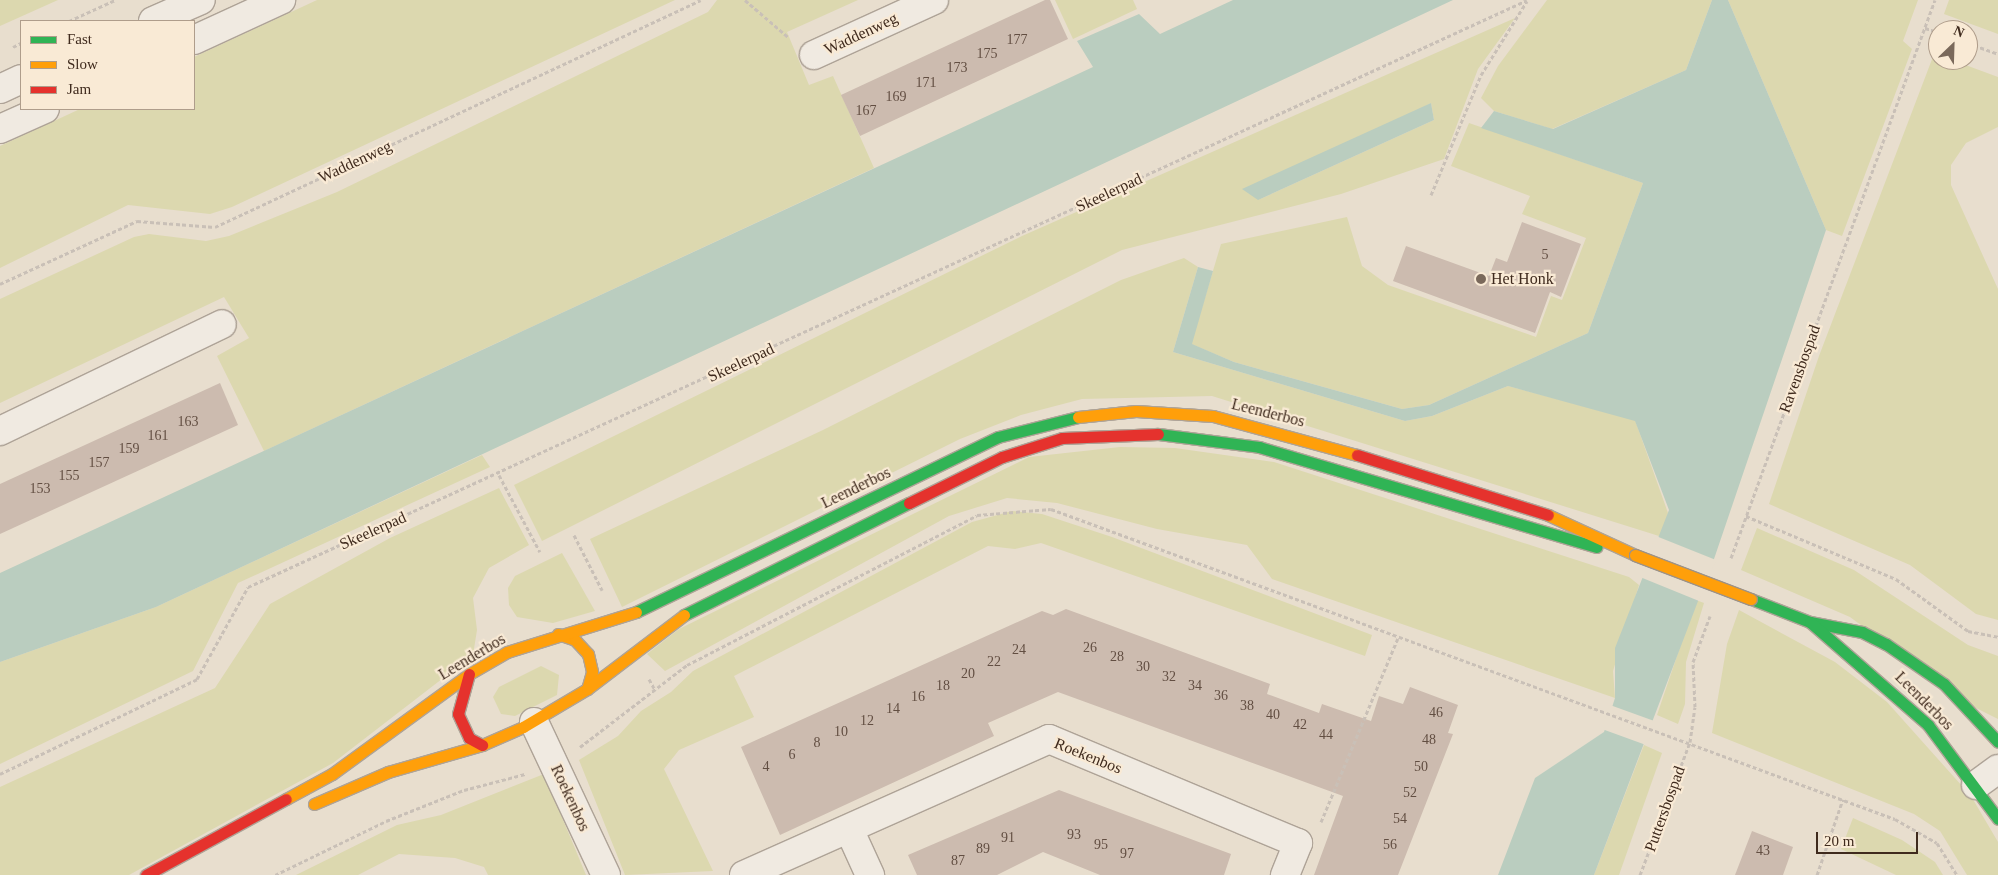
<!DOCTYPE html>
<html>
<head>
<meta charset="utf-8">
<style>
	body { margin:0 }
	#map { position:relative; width:1998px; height:875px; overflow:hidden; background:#e8dece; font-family:Georgia,serif }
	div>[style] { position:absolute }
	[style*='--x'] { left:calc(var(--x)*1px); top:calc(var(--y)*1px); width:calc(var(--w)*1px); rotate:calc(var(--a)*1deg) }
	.green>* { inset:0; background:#dcd8af }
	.water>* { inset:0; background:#bacdbf }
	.pier>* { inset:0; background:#e8dece }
	.building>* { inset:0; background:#ccbbaf }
	.path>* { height:3px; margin-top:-1.5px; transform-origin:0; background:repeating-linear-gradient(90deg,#c9c0b7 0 4px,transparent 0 6.5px) }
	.roads { filter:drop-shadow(1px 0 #aea397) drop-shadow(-1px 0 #aea397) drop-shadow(0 1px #aea397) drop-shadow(0 -1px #aea397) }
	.street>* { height:28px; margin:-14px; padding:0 14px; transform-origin:14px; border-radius:14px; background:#f0eae1 }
	.fast>* { height:11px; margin:-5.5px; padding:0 5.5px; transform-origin:5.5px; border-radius:5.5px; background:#30b455 }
	.slow>* { height:11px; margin:-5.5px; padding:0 5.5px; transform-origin:5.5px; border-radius:5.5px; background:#ff9f0a }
	.jam>* { height:11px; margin:-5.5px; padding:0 5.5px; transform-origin:5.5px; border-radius:5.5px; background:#e5322d }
	.bridges { filter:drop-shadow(1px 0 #9d9287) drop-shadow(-1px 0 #9d9287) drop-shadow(0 1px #9d9287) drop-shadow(0 -1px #9d9287) }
	.slow-bridge>* { height:11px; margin:-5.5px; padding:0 5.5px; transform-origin:5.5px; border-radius:5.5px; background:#ff9f0a }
	.dots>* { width:14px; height:14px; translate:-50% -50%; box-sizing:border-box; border:2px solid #f9ead5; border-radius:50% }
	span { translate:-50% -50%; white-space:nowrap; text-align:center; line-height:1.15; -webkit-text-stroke:4.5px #f9ead5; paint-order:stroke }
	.number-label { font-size:14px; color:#624e42 }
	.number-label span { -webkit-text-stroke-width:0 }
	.street-label { font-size:16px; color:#3f2a1d }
	.poi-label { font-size:16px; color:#3f2a1d }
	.left { translate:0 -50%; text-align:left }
	.legend { position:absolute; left:20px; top:20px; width:175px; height:90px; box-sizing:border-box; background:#f9ead5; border:1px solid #af9d8b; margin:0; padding:6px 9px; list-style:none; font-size:15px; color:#3f2a1d }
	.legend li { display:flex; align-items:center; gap:10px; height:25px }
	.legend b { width:25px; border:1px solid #af9d8b }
	.north { position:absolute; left:1928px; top:20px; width:50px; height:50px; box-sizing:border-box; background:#f9ead5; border:1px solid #af9d8b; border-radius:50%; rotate:24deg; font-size:14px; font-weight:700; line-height:20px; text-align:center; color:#3f2a1d }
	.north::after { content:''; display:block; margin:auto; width:18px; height:22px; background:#7a695b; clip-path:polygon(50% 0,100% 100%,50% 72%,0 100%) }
	.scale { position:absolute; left:1816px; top:832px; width:102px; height:22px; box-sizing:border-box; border:2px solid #3f2a1d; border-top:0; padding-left:6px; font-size:15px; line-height:18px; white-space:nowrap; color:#3f2a1d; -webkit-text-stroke:4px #f9ead5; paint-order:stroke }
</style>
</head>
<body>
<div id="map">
	<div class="green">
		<div style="clip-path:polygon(0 0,58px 0,0 26px)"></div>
		<div style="clip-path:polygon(317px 0,675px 0,232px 207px,210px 214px,128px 205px,0 268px,0 146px,80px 109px,194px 109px,194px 57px)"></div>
		<div style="clip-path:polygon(717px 0,858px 0,787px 32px,809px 85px,833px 76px,874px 168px,264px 451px,217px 356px,249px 338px,224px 297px,0 403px,0 299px,134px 237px,149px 234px,206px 241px,229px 236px,337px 192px,708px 12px)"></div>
		<div style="clip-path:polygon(1055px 0,1133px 0,1137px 9px,1073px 39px)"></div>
		<div style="clip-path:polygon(1547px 0,1712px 0,1686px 70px,1552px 129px,1494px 111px,1481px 98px,1498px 66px)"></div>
		<div style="clip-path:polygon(1728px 0,1918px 0,1903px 41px,1912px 49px,1842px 236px,1826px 230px)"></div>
		<div style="clip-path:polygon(1949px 0,1998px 0,1998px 34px,1944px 14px)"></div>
		<div style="clip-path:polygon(evenodd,1515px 18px,1478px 69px,1444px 159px,1341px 194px,1122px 250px,542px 541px,514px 485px,1022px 236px,1515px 18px,1431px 103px,1434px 120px,1258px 200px,1431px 103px)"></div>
		<div style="clip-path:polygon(1934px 54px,1938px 60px,1952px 60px,1998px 77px,1998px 127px,1966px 143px,1951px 165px,1951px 185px,1998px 289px,1998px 620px,1976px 614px,1910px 565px,1769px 504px,1819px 356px)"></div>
		<div style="clip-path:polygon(1469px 123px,1643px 183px,1588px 333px,1429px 405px,1402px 409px,1234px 362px,1191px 344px,1221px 244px,1347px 217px,1362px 266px,1388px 285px,1536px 337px,1551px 296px,1562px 300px,1586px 238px,1522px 214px,1530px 196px,1451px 166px)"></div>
		<div style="clip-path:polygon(1184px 258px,1198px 267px,1173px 352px,1405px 421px,1432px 416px,1508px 386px,1635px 420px,1668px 513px,1664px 531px,1659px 536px,1212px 396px,1082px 399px,1021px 415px,960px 439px,622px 607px,590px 539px,823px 430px,1121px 280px)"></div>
		<div style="clip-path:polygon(1120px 447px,1175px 448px,1274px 462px,1629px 577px,1639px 585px,1613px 671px,1615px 698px,1272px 579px,1247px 545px,1157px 529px,1057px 503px,1007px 498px,949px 516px,665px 671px,647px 654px,679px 629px,1029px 457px)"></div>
		<div style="clip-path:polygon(482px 455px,490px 467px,238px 583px,193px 671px,0 764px,0 662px,156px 607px)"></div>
		<div style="clip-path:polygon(499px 488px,529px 545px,489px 568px,473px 598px,477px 630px,473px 655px,333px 763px,129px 875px,0 875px,0 787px,215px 688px,270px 604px,390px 538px)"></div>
		<div style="clip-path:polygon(1012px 511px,1042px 514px,1112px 537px,1372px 635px,1365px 656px,1041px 543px,1015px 549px,988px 546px,734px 676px,754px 717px,679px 750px,664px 769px,713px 871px,625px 875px,579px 760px,618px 736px,641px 711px,671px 692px,693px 671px,972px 522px)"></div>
		<div style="clip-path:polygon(1757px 528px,1854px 570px,1968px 645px,1998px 656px,1998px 719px,1968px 704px,1850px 617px,1741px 570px)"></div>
		<div style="clip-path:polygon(562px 553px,595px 611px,553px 623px,517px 617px,509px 605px,508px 588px,515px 576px)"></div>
		<div style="clip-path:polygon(1696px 600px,1704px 603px,1686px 662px,1685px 704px,1678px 724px,1657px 715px)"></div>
		<div style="clip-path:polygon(1739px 610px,1835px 662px,1887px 702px,1971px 796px,1998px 842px,1998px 875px,1967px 875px,1940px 831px,1914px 814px,1712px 733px,1727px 644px)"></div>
		<div style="clip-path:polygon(541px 666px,559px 675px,557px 695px,515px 716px,501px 714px,493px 697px,499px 687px)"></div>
		<div style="clip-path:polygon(1644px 745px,1662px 753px,1619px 875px,1594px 875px)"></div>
		<div style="clip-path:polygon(544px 774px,586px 875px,488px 875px,484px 867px,455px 858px,399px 854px,358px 875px,296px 875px,397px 825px,441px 815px)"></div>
		<div style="clip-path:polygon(1853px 818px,1902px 840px,1935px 862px,1943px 875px,1896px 875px,1841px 849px)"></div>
	</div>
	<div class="water">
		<div style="clip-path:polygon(1233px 0,1453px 0,156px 607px,0 662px,0 573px,1093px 67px,1077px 41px,1139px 14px,1160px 34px)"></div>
		<div style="clip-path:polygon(1712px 0,1728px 0,1826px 230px,1714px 559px,1594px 875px,1498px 875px,1535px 778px,1604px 732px,1615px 698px,1615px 648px,1669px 510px,1635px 421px,1508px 386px,1432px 416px,1405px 421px,1173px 352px,1198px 267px,1213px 271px,1192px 344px,1234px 362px,1402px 409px,1429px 405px,1588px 333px,1643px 183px,1481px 128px,1494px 111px,1553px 129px,1686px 70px)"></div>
		<div style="clip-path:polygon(1431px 103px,1434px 120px,1258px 200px,1242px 189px)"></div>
	</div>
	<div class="pier">
		<div style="clip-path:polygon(1656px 536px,1716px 560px,1699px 601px,1640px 577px)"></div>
		<div style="clip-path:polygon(1610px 705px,1657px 722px,1646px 745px,1602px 729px)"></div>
	</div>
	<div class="building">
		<div style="clip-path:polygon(1045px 0,1050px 0,1068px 39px,860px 136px,841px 95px)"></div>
		<div style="clip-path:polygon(1522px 222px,1581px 244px,1561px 297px,1550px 292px,1535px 333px,1393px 281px,1406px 246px,1489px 276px,1496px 258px,1507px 262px)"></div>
		<div style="clip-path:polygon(220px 383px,238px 425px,0 534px,0 484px)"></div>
		<div style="clip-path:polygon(1066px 609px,1270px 684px,1267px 694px,1319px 713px,1322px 704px,1371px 721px,1379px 696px,1403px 704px,1410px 687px,1458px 705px,1448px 733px,1453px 734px,1398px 875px,1314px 875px,1343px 796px,1058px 692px,988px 723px,994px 736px,780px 835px,741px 747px,1042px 611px,1053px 615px)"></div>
		<div style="clip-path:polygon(1059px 790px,1231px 854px,1224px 875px,1100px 875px,1043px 852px,997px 875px,917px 875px,908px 855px)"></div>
		<div style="clip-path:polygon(1752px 831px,1793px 847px,1783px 875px,1735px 875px)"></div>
	</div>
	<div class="path">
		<div style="--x:745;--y:0;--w:57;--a:40.7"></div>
		<div style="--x:69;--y:21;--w:51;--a:-24.5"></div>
		<div style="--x:1925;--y:28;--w:14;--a:17"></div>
		<div style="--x:1968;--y:43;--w:32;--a:20"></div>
		<div style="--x:13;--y:47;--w:9;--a:-27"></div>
		<div style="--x:1431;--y:195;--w:130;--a:-67.4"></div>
		<div style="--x:1481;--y:75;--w:87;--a:-58.1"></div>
		<div style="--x:0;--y:284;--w:151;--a:-24.7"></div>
		<div style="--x:137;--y:221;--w:78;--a:4.4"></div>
		<div style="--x:215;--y:227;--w:536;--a:-25.04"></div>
		<div style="--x:499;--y:475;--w:87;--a:62"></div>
		<div style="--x:1746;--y:516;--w:163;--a:22.8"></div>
		<div style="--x:1896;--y:579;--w:89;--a:35.8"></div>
		<div style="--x:1968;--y:631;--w:31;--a:11"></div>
		<div style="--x:574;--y:535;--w:62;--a:63"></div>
		<div style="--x:1731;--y:558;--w:594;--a:-69.92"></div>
		<div style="--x:649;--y:679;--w:13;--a:61"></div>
		<div style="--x:580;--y:747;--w:135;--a:-37.5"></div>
		<div style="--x:687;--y:665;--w:326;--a:-27.3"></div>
		<div style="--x:977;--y:515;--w:74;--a:-4.6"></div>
		<div style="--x:1051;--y:509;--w:899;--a:20.17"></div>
		<div style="--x:1895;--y:819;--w:48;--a:29.7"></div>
		<div style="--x:1937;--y:843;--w:38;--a:58"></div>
		<div style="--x:0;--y:774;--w:219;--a:-25.7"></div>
		<div style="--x:197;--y:679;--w:105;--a:-61"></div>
		<div style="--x:248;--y:587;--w:1407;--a:-24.65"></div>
		<div style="--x:1321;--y:822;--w:199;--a:-67.3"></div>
		<div style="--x:275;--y:875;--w:123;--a:-25.9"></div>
		<div style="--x:386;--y:821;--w:84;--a:-21.7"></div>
		<div style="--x:464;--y:790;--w:63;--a:-14.7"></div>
		<div style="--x:1640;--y:875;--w:142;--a:-69.4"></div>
		<div style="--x:1690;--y:742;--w:35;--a:-82"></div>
		<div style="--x:1695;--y:707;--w:45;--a:-92.5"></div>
		<div style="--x:1693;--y:662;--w:49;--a:-69.7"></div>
		<div style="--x:1817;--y:875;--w:80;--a:-71.1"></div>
	</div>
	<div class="roads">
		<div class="street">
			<div style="--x:153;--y:21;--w:52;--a:-23.6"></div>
			<div style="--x:194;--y:40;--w:96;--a:-24.7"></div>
			<div style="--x:814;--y:55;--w:132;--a:-24.6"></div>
			<div style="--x:0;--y:89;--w:23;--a:-25"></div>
			<div style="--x:0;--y:129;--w:49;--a:-24"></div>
			<div style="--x:0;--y:431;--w:246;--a:-25.7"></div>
			<div style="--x:534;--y:722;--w:169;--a:64.8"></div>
			<div style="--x:1976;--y:785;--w:27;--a:-36"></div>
			<div style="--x:849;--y:829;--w:51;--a:65.5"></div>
			<div style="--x:744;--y:875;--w:334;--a:-24"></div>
			<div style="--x:1049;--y:739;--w:270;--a:22.7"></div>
			<div style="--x:1298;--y:843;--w:35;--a:112"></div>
		</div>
		<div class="fast">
			<div style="--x:1158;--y:434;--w:102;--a:7.3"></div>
			<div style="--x:1259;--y:447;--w:352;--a:16.5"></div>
			<div style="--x:1751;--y:599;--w:63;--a:21.3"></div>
			<div style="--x:1810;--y:622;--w:53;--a:10.9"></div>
			<div style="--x:1862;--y:632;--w:27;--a:27"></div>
			<div style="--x:1886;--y:644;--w:70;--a:34.6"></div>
			<div style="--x:1944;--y:684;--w:79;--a:47"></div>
			<div style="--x:636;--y:612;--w:402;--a:-25.8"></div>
			<div style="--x:998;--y:437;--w:82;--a:-14"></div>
			<div style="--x:684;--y:615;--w:251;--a:-26.5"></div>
			<div style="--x:1810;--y:622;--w:157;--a:41.1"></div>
			<div style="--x:1928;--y:725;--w:117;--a:53.3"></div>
		</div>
		<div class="slow">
			<div style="--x:1078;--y:417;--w:58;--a:-5.9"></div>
			<div style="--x:1136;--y:411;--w:77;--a:3.7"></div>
			<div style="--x:1213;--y:416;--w:149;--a:15.2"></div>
			<div style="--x:1548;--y:515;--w:96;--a:24.7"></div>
			<div style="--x:558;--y:634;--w:18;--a:19"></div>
			<div style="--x:575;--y:640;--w:19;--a:47"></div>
			<div style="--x:588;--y:654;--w:18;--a:77"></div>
			<div style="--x:592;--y:672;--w:18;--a:106"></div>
			<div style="--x:286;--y:799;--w:52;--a:-28.5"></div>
			<div style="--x:332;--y:774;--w:170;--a:-36.1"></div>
			<div style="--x:469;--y:674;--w:44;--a:-30.1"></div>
			<div style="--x:507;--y:652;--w:135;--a:-17.2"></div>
			<div style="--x:314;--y:804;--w:81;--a:-23.4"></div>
			<div style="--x:388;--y:772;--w:98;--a:-16"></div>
			<div style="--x:482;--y:745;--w:45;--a:-23.7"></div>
			<div style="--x:523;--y:727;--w:74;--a:-30.7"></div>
			<div style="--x:587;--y:689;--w:122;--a:-37.3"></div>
		</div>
		<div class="jam">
			<div style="--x:1357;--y:455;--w:200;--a:17.4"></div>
			<div style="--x:909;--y:503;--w:104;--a:-26.3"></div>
			<div style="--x:1002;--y:457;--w:63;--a:-17.6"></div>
			<div style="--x:1062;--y:438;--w:96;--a:-2.4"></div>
			<div style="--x:469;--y:674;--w:41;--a:105.4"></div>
			<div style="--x:458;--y:714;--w:26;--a:65"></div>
			<div style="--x:469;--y:738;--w:15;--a:28"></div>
			<div style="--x:146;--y:875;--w:159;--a:-28.5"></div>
		</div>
	</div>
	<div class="bridges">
		<div class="slow-bridge">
			<div style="--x:1635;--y:555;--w:124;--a:20.8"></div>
		</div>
	</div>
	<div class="dots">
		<div style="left:1481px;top:279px;background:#7a695b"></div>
	</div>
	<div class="number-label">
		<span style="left:1017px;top:40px">177</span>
		<span style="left:987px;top:54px">175</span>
		<span style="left:957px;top:68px">173</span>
		<span style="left:926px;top:83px">171</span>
		<span style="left:896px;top:97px">169</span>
		<span style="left:866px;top:111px">167</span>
		<span style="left:1545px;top:255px">5</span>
		<span style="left:188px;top:422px">163</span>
		<span style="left:158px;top:436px">161</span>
		<span style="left:129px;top:449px">159</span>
		<span style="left:99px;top:463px">157</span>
		<span style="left:69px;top:476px">155</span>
		<span style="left:40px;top:489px">153</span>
		<span style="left:1090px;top:648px">26</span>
		<span style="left:1019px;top:650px">24</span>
		<span style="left:1117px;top:657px">28</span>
		<span style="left:994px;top:662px">22</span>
		<span style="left:1143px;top:667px">30</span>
		<span style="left:968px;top:674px">20</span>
		<span style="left:1169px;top:677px">32</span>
		<span style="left:943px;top:686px">18</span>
		<span style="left:1195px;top:686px">34</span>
		<span style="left:1221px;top:696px">36</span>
		<span style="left:918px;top:697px">16</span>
		<span style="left:1247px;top:706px">38</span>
		<span style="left:893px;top:709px">14</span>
		<span style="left:1436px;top:713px">46</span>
		<span style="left:1273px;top:715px">40</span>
		<span style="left:867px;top:721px">12</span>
		<span style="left:1300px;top:725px">42</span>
		<span style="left:841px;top:732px">10</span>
		<span style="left:1326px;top:735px">44</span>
		<span style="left:1429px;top:740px">48</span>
		<span style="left:817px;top:743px">8</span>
		<span style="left:792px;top:755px">6</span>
		<span style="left:766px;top:767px">4</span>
		<span style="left:1421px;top:767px">50</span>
		<span style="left:1410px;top:793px">52</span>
		<span style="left:1400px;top:819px">54</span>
		<span style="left:1074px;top:835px">93</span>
		<span style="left:1008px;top:838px">91</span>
		<span style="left:1101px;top:845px">95</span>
		<span style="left:1390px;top:845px">56</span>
		<span style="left:983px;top:849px">89</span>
		<span style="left:1763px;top:851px">43</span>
		<span style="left:1127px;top:854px">97</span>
		<span style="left:958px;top:861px">87</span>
	</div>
	<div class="street-label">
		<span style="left:861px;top:34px;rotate:-25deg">Waddenweg</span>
		<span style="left:355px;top:162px;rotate:-25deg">Waddenweg</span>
		<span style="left:1109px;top:193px;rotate:-25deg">Skeelerpad</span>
		<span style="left:741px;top:363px;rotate:-25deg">Skeelerpad</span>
		<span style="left:1800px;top:369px;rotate:-70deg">Ravensbospad</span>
		<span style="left:1268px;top:413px;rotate:14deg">Leenderbos</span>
		<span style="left:856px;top:488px;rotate:-26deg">Leenderbos</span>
		<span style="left:373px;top:531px;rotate:-24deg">Skeelerpad</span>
		<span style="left:472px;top:657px;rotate:-31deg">Leenderbos</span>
		<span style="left:1924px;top:701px;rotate:45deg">Leenderbos</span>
		<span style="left:1088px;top:756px;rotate:22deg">Roekenbos</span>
		<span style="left:570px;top:798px;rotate:65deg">Roekenbos</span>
		<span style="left:1665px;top:809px;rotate:-70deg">Puttersbospad</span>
	</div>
	<div class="poi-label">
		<span class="left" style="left:1491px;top:279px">Het Honk</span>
	</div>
	<ul class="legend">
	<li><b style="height:6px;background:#30b455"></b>Fast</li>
	<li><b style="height:6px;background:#ff9f0a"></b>Slow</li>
	<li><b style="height:6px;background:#e5322d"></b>Jam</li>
	</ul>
	<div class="north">N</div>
	<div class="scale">20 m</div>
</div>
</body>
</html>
